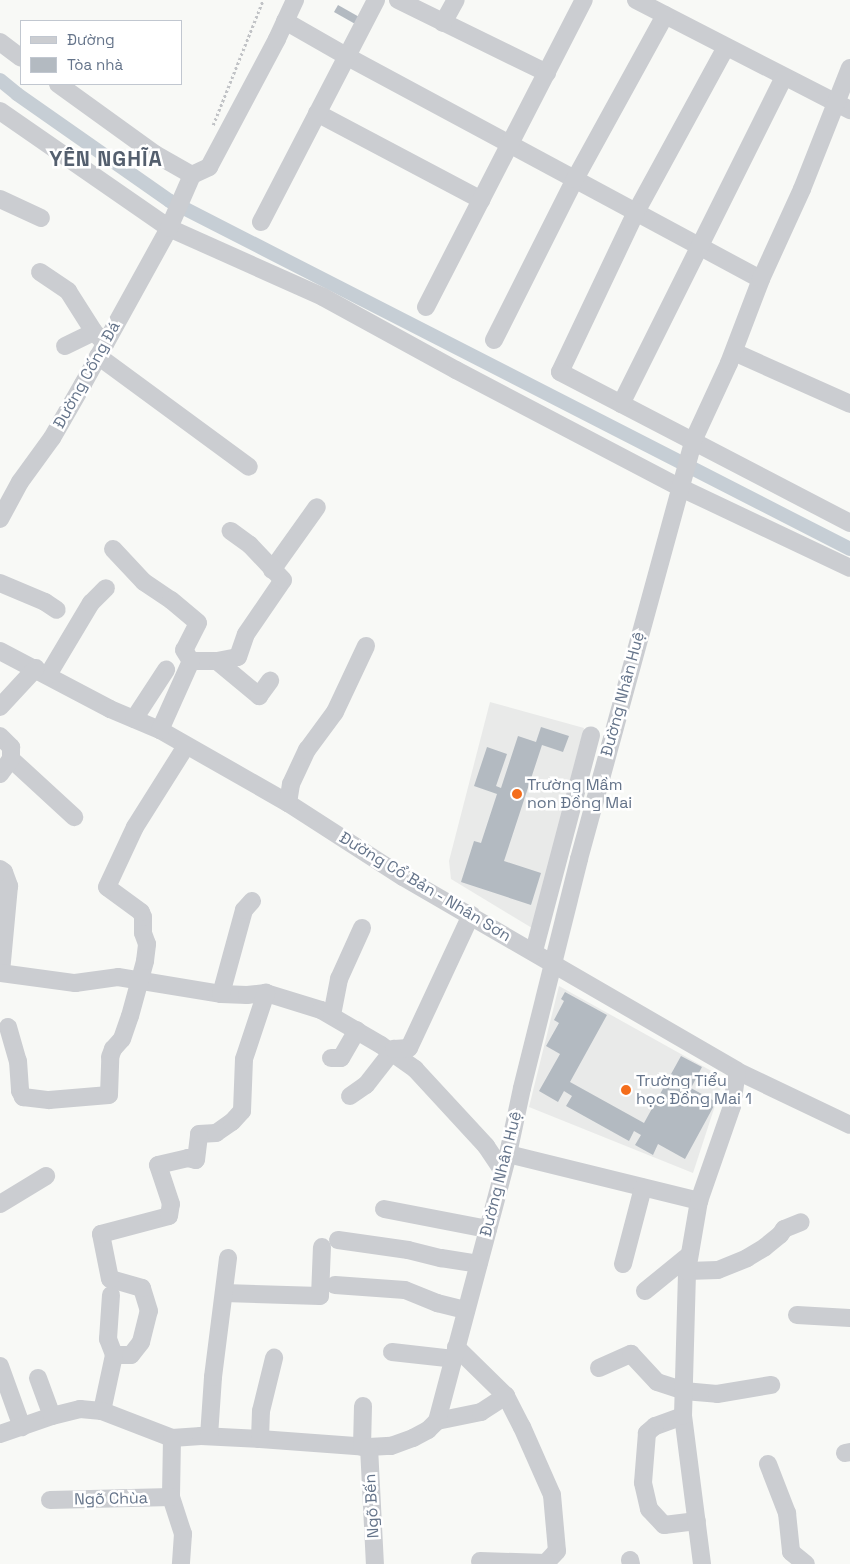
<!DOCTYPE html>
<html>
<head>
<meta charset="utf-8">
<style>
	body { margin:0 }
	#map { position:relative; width:850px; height:1564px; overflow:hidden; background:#f8f9f6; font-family:"Space Grotesk",sans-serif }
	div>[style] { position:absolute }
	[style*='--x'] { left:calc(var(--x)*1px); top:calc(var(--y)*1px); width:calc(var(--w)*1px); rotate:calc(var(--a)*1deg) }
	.built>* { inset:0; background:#e9eae9 }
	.canal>* { height:14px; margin:-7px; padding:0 7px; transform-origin:7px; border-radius:7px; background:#c6ced5 }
	.building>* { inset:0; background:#b3bac1 }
	.path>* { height:2.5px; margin-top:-1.25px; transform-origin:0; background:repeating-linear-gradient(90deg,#c1c3c6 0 2.5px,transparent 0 5px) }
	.minor>* { height:18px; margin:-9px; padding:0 9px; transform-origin:9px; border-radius:9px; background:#cbcdd1 }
	.dots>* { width:14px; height:14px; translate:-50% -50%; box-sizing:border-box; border:2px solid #fff; border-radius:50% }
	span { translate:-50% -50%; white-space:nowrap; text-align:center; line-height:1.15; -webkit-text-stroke:5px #fff; paint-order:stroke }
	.street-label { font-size:16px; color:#65748a }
	.poi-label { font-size:16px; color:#65748a }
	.left { translate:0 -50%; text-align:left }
	.district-label { font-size:21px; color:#545f6e; font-weight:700; letter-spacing:1px }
	.legend { position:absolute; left:20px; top:20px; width:162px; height:65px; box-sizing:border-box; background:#fff; border:1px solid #c1c7d0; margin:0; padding:6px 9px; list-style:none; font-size:15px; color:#65748a }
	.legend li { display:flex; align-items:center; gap:10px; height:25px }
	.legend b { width:25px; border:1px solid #c1c7d0 }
</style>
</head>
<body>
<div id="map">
	<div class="built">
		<div style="clip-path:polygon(490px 702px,584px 728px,532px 928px,451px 879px,449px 861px)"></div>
		<div style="clip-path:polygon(559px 986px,724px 1078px,693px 1173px,529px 1107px)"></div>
	</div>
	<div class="canal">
		<div style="--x:0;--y:80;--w:22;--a:39"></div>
		<div style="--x:17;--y:94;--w:187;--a:35"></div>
		<div style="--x:170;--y:201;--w:764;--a:27.1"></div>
	</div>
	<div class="building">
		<div style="clip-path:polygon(338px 5px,361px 18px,357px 25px,334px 12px)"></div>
		<div style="clip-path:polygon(541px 727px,569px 736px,563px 752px,542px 745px,504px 861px,541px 873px,531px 905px,461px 882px,474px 841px,481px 843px,497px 794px,474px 786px,487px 747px,507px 754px,496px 786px,501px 788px,518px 736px,536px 742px)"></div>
		<div style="clip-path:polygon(565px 992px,607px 1015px,570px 1082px,644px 1123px,681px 1056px,702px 1067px,691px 1088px,716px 1102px,685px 1159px,658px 1144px,653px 1155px,635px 1145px,641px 1135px,634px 1131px,629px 1141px,566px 1106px,572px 1096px,564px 1091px,558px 1102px,539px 1091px,560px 1054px,546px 1046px,559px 1023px,554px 1020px,564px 1001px,561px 999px)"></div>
	</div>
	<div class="path">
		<div style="--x:213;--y:125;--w:135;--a:-68.2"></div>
	</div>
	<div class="minor">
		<div style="--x:398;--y:0;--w:166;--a:26.1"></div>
		<div style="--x:636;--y:0;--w:241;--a:27.2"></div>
		<div style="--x:285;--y:21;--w:70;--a:29.8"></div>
		<div style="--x:346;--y:56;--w:471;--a:28.3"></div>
		<div style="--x:443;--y:23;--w:26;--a:-61"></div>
		<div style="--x:0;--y:42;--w:26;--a:37"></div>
		<div style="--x:726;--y:47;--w:188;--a:118.6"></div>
		<div style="--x:636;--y:212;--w:177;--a:115.4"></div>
		<div style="--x:560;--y:372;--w:327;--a:27.5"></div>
		<div style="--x:58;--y:84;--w:120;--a:35.8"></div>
		<div style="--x:155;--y:154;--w:43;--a:29.6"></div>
		<div style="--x:0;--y:111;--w:206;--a:34.7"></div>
		<div style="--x:169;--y:228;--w:169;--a:24.1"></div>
		<div style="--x:323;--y:297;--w:152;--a:28.8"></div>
		<div style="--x:456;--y:370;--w:252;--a:27.7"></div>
		<div style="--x:679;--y:487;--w:189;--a:25.3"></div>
		<div style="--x:317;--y:113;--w:186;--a:27.9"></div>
		<div style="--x:0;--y:199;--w:45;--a:24.9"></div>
		<div style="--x:261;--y:222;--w:250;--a:-62.6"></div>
		<div style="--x:40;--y:272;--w:34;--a:34"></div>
		<div style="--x:68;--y:291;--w:49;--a:57.6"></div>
		<div style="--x:94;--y:332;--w:16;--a:45"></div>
		<div style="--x:426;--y:307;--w:345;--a:-62.8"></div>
		<div style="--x:494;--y:340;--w:180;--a:-63.3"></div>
		<div style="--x:575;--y:179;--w:187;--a:-61.2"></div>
		<div style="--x:65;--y:346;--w:32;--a:-26"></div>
		<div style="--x:734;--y:352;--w:127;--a:24.1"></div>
		<div style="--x:98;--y:356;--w:187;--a:36.3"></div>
		<div style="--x:621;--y:404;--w:365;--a:-63.5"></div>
		<div style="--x:0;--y:519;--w:42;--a:-61.6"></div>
		<div style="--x:20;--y:482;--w:54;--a:-54"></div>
		<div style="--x:52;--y:438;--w:62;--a:-60.1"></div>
		<div style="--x:83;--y:384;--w:178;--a:-61.1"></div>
		<div style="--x:169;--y:228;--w:58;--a:-66.5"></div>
		<div style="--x:192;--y:175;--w:19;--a:-25"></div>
		<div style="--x:209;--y:167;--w:145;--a:-62"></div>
		<div style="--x:277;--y:39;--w:43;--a:-65.2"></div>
		<div style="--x:113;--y:549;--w:45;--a:46.8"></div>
		<div style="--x:144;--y:582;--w:32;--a:34"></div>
		<div style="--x:171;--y:600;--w:35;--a:40"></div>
		<div style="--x:198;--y:623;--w:30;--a:117"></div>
		<div style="--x:184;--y:650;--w:13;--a:58"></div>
		<div style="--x:272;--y:570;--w:77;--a:-54.5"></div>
		<div style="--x:0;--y:583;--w:49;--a:22.9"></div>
		<div style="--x:45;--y:602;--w:14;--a:34"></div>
		<div style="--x:0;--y:651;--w:124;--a:27.8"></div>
		<div style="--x:110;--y:709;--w:54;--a:22.8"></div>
		<div style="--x:160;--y:730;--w:147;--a:29.7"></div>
		<div style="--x:288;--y:803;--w:137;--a:32.8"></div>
		<div style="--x:403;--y:877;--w:386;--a:30.1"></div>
		<div style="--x:737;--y:1071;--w:125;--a:25.5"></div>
		<div style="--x:191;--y:661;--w:26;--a:0"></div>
		<div style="--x:217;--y:661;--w:21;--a:-11"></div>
		<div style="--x:238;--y:657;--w:24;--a:-71"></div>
		<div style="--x:246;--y:634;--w:65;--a:-55.6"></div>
		<div style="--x:283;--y:580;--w:48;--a:-133.3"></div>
		<div style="--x:250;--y:545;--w:24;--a:-144"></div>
		<div style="--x:217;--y:661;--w:55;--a:39.8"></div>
		<div style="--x:259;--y:696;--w:19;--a:-54"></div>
		<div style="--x:48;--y:675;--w:84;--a:-59.2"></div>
		<div style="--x:91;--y:603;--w:21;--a:-45"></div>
		<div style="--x:0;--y:707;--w:53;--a:-47.3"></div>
		<div style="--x:134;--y:719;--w:59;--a:-56.9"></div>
		<div style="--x:160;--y:730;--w:76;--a:-65.8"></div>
		<div style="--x:0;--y:736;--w:16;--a:45"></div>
		<div style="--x:11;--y:747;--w:12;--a:90"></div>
		<div style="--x:11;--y:759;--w:86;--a:42.6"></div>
		<div style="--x:0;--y:774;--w:19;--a:-54"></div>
		<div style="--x:288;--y:803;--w:19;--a:-81"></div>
		<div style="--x:291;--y:784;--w:38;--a:-65"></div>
		<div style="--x:307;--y:750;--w:47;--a:-53.6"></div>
		<div style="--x:335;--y:712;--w:73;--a:-64.8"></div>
		<div style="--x:0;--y:869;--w:5;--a:37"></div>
		<div style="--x:4;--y:872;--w:15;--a:70"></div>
		<div style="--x:9;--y:886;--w:87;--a:95.3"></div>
		<div style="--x:534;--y:951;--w:223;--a:-75.2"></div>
		<div style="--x:0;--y:973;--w:76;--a:7.6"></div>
		<div style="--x:75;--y:983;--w:43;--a:-7.9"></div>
		<div style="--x:118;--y:977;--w:104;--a:9.4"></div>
		<div style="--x:221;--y:994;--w:26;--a:2"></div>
		<div style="--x:247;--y:995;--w:19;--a:-6"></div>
		<div style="--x:266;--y:993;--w:58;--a:17.2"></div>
		<div style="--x:321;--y:1010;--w:69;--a:30.3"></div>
		<div style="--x:381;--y:1045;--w:42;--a:35.2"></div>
		<div style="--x:415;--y:1069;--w:105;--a:47.3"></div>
		<div style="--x:486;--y:1146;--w:30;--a:56"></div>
		<div style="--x:221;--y:994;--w:87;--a:-74.7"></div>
		<div style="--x:244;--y:910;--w:12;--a:-48"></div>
		<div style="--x:332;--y:1015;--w:37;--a:-79"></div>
		<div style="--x:339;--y:979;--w:56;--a:-65.7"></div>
		<div style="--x:8;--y:1027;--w:35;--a:74"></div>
		<div style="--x:18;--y:1061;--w:30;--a:86"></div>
		<div style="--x:20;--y:1091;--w:7;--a:63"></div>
		<div style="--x:23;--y:1097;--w:26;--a:7"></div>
		<div style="--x:49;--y:1100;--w:60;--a:-4.8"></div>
		<div style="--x:109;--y:1095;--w:38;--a:-88"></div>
		<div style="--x:110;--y:1057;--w:9;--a:-69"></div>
		<div style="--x:113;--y:1049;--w:13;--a:-48"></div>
		<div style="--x:122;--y:1039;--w:24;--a:-71"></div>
		<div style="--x:130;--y:1016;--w:57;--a:-74.7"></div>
		<div style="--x:145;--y:961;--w:17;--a:-83"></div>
		<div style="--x:147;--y:944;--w:12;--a:-110"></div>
		<div style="--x:143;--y:933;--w:16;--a:-90"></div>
		<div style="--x:143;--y:917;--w:5;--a:-112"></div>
		<div style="--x:141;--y:912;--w:42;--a:-143.7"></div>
		<div style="--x:107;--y:887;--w:66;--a:-65"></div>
		<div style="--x:135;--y:827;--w:96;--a:-57.8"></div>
		<div style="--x:331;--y:1058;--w:10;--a:0"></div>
		<div style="--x:341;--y:1058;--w:32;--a:-60"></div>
		<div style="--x:350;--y:1096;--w:19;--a:-35"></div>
		<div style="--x:366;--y:1085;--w:46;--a:-52.1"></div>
		<div style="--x:394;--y:1049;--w:15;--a:-4"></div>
		<div style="--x:409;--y:1048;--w:147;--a:-65"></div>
		<div style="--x:508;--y:1154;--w:197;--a:13.8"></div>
		<div style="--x:0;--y:1204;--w:54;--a:-31.3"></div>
		<div style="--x:384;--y:1209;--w:106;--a:10.9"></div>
		<div style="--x:338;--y:1240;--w:71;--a:8.1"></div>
		<div style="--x:408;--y:1250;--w:34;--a:14"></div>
		<div style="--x:441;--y:1258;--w:38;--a:9"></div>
		<div style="--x:623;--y:1264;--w:79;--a:-75.3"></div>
		<div style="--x:687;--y:1271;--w:31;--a:-2"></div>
		<div style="--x:718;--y:1270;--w:31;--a:-22"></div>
		<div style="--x:747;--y:1258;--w:21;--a:-31"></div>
		<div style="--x:765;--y:1247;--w:19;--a:-39"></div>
		<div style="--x:780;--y:1235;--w:7;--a:-56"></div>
		<div style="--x:784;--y:1229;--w:18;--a:-22"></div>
		<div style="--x:335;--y:1285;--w:70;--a:4.1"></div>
		<div style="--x:405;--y:1290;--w:35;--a:22"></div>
		<div style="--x:437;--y:1303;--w:30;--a:14"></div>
		<div style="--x:645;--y:1291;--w:55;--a:-39.1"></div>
		<div style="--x:224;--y:1293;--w:96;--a:1.8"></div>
		<div style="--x:320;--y:1296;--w:49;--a:-87.7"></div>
		<div style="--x:111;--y:1295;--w:44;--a:93.9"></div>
		<div style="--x:108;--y:1339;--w:17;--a:69"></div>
		<div style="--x:797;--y:1315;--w:53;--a:3.2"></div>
		<div style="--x:456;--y:1347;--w:70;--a:44.4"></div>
		<div style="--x:506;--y:1396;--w:35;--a:63"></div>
		<div style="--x:522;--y:1427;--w:74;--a:66.2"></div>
		<div style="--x:552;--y:1495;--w:56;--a:84.9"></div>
		<div style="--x:557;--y:1551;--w:16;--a:133"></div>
		<div style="--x:546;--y:1563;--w:66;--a:-178.3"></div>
		<div style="--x:392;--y:1352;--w:62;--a:6.4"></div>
		<div style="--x:114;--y:1355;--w:17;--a:0"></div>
		<div style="--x:131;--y:1355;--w:16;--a:-52"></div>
		<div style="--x:141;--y:1342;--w:32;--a:-76"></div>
		<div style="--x:149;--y:1311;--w:24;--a:-107"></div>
		<div style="--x:142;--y:1288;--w:33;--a:-164"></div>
		<div style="--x:110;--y:1279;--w:46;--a:-101.3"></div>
		<div style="--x:101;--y:1234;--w:70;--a:-14.8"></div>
		<div style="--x:169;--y:1216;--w:12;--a:-81"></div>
		<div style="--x:171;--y:1204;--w:41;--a:-108.4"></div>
		<div style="--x:158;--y:1165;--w:31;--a:-13"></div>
		<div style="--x:188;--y:1158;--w:8;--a:14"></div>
		<div style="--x:196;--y:1160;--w:26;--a:-83"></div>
		<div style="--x:199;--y:1134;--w:17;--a:-3"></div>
		<div style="--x:216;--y:1133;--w:19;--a:-35"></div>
		<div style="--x:232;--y:1122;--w:15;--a:-48"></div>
		<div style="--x:242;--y:1111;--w:52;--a:-87.8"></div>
		<div style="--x:244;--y:1059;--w:70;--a:-71.6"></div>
		<div style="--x:0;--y:1366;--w:65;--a:70.2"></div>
		<div style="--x:599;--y:1368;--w:35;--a:-24"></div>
		<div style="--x:631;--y:1354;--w:38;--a:47"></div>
		<div style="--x:657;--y:1382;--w:28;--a:18"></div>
		<div style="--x:684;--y:1391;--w:33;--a:5"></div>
		<div style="--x:717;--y:1394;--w:55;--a:-9.5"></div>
		<div style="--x:38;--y:1378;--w:40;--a:69.8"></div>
		<div style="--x:102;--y:1411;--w:57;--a:-77.9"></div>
		<div style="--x:683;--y:1416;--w:30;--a:160"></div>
		<div style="--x:655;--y:1426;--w:11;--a:139"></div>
		<div style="--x:647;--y:1433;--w:50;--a:94.6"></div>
		<div style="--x:643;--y:1483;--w:27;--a:77"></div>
		<div style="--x:649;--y:1509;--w:22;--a:47"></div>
		<div style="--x:664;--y:1525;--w:33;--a:-7"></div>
		<div style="--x:437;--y:1421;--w:45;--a:-11.6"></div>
		<div style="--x:481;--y:1412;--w:30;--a:-33"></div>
		<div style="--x:0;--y:1434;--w:55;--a:-19.1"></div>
		<div style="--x:52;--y:1416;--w:29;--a:-14"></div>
		<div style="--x:80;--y:1409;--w:22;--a:5"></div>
		<div style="--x:102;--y:1411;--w:75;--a:21.1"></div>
		<div style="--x:172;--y:1438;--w:29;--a:-4"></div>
		<div style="--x:201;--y:1436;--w:59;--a:2.9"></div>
		<div style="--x:260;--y:1439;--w:109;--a:4.2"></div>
		<div style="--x:369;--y:1447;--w:22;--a:-3"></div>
		<div style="--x:391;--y:1446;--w:23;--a:-20"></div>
		<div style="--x:413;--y:1438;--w:17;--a:-28"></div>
		<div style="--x:428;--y:1430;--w:13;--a:-45"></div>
		<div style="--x:437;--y:1421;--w:276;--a:-75.1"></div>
		<div style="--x:508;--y:1154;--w:67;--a:-78"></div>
		<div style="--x:522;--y:1088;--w:236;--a:-76"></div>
		<div style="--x:579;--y:859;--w:433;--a:-74.7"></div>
		<div style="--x:693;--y:441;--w:86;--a:-65.2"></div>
		<div style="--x:729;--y:363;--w:90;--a:-69.1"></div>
		<div style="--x:761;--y:279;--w:99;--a:-65.5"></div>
		<div style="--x:802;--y:189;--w:130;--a:-68.4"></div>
		<div style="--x:209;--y:1436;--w:59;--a:-86.1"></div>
		<div style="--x:213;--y:1377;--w:120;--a:-82.8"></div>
		<div style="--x:172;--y:1438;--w:59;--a:91"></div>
		<div style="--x:171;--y:1497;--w:39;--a:72"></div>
		<div style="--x:183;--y:1534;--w:30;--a:94"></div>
		<div style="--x:260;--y:1439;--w:28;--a:-88"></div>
		<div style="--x:261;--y:1411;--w:55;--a:-76.2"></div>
		<div style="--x:362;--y:1447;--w:41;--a:-88.6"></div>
		<div style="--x:369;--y:1447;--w:117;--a:87.1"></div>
		<div style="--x:845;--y:1453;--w:5;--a:-11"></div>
		<div style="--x:768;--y:1464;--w:53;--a:68.8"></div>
		<div style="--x:787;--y:1513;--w:39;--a:84"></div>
		<div style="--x:791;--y:1552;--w:19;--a:39"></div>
		<div style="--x:50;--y:1500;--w:121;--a:-1.4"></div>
		<div style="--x:630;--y:1560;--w:4;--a:76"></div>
		<div style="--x:702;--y:1564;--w:149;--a:-97.3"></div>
		<div style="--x:683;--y:1416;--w:145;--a:-88.4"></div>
		<div style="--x:687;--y:1271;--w:71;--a:-80.3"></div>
		<div style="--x:699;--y:1201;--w:101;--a:-70.8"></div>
		<div style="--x:732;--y:1106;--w:35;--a:-82"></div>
	</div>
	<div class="dots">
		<div style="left:517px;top:794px;background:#f46d1b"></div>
		<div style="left:626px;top:1090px;background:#f46d1b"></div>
	</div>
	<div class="street-label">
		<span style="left:87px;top:375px;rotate:-61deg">Đường Cống Đá</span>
		<span style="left:623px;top:694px;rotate:-75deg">Đường Nhân Huệ</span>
		<span style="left:425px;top:887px;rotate:31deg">Đường Cổ Bản - Nhân Sơn</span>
		<span style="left:501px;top:1174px;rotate:-76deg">Đường Nhân Huệ</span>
		<span style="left:111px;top:1499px;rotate:-1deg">Ngõ Chùa</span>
		<span style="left:372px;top:1506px;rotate:-93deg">Ngõ Bến</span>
	</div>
	<div class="poi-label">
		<span class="left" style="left:527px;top:794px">Trường Mầm<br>non Đồng Mai</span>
		<span class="left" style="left:636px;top:1090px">Trường Tiểu<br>học Đồng Mai 1</span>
	</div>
	<div class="district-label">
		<span style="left:106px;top:159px">YÊN NGHĨA</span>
	</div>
	<ul class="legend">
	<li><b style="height:6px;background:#cbcdd1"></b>Đường</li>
	<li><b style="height:14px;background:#b3bac1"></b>Tòa nhà</li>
	</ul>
</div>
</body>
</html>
